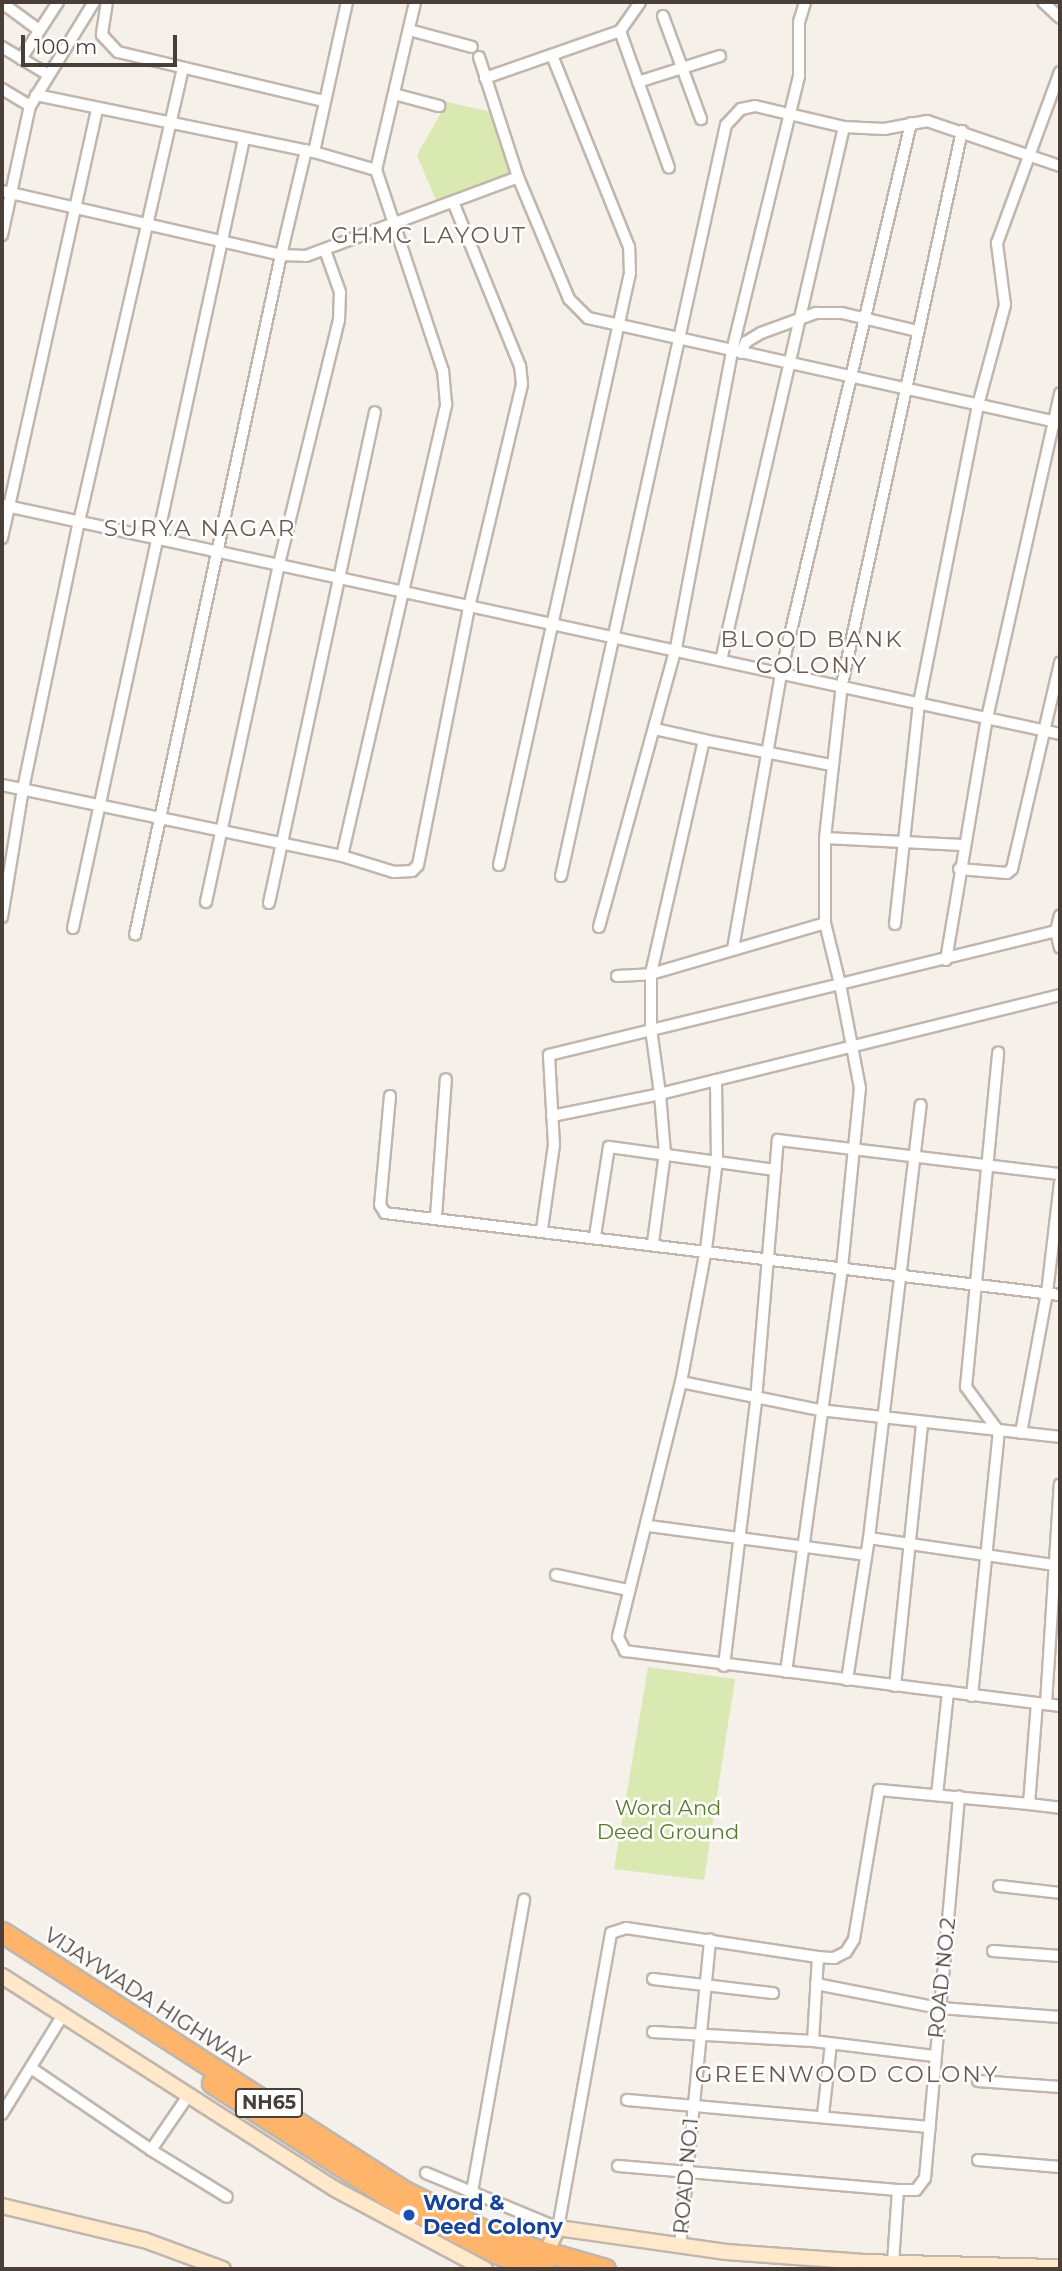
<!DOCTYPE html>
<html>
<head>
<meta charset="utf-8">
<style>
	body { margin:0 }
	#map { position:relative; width:1062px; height:2271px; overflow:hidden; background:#f5f0ea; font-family:Montserrat,sans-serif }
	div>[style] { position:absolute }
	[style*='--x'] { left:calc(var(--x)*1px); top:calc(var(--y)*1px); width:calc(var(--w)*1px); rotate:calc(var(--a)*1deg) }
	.green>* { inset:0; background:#dae9b2 }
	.roads { filter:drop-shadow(2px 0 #c1b6ac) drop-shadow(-2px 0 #c1b6ac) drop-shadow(0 2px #c1b6ac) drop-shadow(0 -2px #c1b6ac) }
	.street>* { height:10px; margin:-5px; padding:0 5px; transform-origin:5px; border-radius:5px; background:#fff }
	.secondary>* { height:14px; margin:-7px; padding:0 7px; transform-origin:7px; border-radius:7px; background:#ffe9ca }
	.highway>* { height:19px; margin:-9.5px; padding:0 9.5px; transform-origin:9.5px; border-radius:9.5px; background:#ffb46b }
	.dots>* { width:19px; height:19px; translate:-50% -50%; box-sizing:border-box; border:4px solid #fff; border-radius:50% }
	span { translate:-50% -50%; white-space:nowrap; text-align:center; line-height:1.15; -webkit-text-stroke:5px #fff; paint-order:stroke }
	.shield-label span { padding:2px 5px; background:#fff; border:2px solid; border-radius:5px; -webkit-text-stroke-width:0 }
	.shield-label { font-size:19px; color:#493f38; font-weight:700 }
	.park-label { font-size:21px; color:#577c29 }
	.street-label { font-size:21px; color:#493f38 }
	.transit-label { font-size:21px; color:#164399; font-weight:700 }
	.left { translate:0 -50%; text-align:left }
	.neighbourhood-label { font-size:23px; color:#6c5b4f; letter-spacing:2px }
	.frame { position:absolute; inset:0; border:4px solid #493f38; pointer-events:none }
	.scale { position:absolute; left:21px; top:35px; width:156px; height:32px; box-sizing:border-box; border:4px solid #493f38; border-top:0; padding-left:9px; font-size:21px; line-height:24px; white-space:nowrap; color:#493f38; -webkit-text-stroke:5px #fff; paint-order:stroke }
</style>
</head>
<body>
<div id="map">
	<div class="green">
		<div style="clip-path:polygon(447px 102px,496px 113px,512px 174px,437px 203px,417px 155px)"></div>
		<div style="clip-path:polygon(648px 1667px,735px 1679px,704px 1880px,614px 1869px)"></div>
	</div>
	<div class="roads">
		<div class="street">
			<div style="--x:107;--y:2;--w:33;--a:99"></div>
			<div style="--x:102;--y:35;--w:23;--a:47"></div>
			<div style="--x:118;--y:52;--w:212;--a:13.4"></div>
			<div style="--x:1043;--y:2;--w:23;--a:43"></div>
			<div style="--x:2;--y:3;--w:46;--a:36.1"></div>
			<div style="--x:663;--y:16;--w:110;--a:69.7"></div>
			<div style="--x:409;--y:30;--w:65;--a:15.1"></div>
			<div style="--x:620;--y:31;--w:145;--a:70.3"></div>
			<div style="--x:2;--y:47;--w:52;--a:31"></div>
			<div style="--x:479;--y:57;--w:126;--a:72"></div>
			<div style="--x:518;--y:177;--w:132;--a:67.3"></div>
			<div style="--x:569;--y:299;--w:27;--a:45"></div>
			<div style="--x:588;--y:318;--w:484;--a:12.5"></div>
			<div style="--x:21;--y:59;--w:68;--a:-57"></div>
			<div style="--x:485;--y:78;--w:143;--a:-19.2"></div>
			<div style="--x:620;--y:31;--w:35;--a:-55"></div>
			<div style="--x:638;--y:82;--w:86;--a:-17.6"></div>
			<div style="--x:2;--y:89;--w:33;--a:31"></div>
			<div style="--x:394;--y:94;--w:47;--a:14.9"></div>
			<div style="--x:36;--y:95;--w:284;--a:11.6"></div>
			<div style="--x:314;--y:152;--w:154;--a:-77.6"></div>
			<div style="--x:844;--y:127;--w:40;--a:2.9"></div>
			<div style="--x:884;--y:129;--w:44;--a:-10.5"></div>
			<div style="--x:927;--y:121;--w:140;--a:18.7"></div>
			<div style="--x:306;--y:150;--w:108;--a:103.4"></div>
			<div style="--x:281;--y:255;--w:25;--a:2"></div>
			<div style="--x:306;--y:256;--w:226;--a:-20.4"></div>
			<div style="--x:314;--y:152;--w:65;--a:16.2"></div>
			<div style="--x:376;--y:170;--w:172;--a:-76.9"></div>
			<div style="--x:2;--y:191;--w:286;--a:12.9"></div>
			<div style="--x:281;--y:255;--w:695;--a:102.12"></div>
			<div style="--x:2;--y:235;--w:132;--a:-77.8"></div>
			<div style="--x:30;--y:106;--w:122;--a:-58.4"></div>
			<div style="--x:741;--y:353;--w:12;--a:-66"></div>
			<div style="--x:746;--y:342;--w:17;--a:-31"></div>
			<div style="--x:761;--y:333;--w:59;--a:-20"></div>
			<div style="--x:816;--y:313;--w:26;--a:0"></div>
			<div style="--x:842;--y:313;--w:77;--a:13.5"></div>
			<div style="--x:2;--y:505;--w:1082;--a:12.21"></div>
			<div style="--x:2;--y:538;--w:440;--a:-77.5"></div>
			<div style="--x:655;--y:729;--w:50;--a:12.7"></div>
			<div style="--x:704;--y:740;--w:240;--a:102.8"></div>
			<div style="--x:651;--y:974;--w:55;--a:90"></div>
			<div style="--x:651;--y:1029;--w:66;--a:82.1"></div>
			<div style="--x:660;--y:1094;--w:412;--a:-13.9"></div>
			<div style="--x:704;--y:740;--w:129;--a:11.1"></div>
			<div style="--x:2;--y:785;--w:347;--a:11.8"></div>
			<div style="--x:342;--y:856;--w:54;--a:17.1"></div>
			<div style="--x:394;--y:872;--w:18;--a:-3"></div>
			<div style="--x:412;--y:871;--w:8;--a:-45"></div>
			<div style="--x:418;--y:865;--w:263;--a:-78.8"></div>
			<div style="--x:469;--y:607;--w:229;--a:-76.6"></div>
			<div style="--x:522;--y:384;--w:18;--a:-96"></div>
			<div style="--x:520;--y:366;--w:175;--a:-112.2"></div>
			<div style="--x:825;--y:838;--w:137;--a:2.9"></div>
			<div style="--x:342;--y:856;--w:464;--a:-77"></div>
			<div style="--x:446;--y:404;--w:33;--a:-95"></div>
			<div style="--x:443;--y:371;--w:212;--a:-108.4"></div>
			<div style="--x:499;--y:865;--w:606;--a:-77.52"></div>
			<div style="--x:630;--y:273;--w:26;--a:-92"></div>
			<div style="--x:629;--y:247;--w:207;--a:-111.9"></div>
			<div style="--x:959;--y:869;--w:48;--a:4.8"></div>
			<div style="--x:1007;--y:873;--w:6;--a:-39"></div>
			<div style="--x:1012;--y:869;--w:212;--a:-76.9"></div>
			<div style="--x:561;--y:876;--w:769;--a:-77.61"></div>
			<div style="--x:726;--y:125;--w:22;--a:-47"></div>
			<div style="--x:741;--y:109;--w:14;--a:-12"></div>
			<div style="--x:755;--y:106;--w:91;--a:13.3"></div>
			<div style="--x:844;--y:127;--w:547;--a:102.99"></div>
			<div style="--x:206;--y:902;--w:346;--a:-77.8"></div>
			<div style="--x:279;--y:564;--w:251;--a:-76.2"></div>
			<div style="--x:339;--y:320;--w:28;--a:-88"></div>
			<div style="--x:340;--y:292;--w:45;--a:-109.7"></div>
			<div style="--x:269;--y:903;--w:502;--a:-77.82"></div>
			<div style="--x:2;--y:917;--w:130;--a:-80.7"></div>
			<div style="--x:23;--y:789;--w:273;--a:-78.2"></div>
			<div style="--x:79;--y:522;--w:466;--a:-77.1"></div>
			<div style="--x:895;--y:924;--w:222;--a:-83.8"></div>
			<div style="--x:919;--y:703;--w:304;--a:-78.8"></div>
			<div style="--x:978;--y:405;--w:104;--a:-74.9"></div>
			<div style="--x:1005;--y:305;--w:63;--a:-97.4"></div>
			<div style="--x:997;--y:243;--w:182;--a:-69.8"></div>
			<div style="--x:599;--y:927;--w:289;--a:-74.6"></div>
			<div style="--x:676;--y:648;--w:302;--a:-79.3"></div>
			<div style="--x:732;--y:351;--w:283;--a:-76.3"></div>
			<div style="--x:799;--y:76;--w:54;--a:-90"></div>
			<div style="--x:799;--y:22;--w:21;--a:-73"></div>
			<div style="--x:73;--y:928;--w:807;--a:-77.77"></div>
			<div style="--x:1056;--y:931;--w:16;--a:-76"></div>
			<div style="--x:733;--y:949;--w:280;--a:-80.1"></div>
			<div style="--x:781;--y:673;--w:565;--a:-76.7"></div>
			<div style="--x:946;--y:960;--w:245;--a:-80.4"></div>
			<div style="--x:987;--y:718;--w:333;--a:-77.3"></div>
			<div style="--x:617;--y:976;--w:34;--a:-3"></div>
			<div style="--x:651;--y:974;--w:181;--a:-16.3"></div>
			<div style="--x:716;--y:1080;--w:80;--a:89.3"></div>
			<div style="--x:717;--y:1160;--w:90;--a:97"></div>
			<div style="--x:706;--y:1249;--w:135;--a:100.6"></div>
			<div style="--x:681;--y:1382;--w:263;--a:103.9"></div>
			<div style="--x:618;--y:1637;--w:16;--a:63"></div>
			<div style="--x:625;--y:1651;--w:424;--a:7.2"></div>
			<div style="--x:1046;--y:1704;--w:220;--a:-86.4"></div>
			<div style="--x:390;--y:1096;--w:109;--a:95.2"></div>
			<div style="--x:380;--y:1205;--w:9;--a:58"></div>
			<div style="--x:385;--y:1213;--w:680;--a:6.93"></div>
			<div style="--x:552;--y:1116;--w:110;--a:-11.5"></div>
			<div style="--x:660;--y:1094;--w:59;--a:85.2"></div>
			<div style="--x:665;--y:1153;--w:91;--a:97.6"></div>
			<div style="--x:436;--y:1217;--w:138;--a:-85.9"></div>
			<div style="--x:542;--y:1229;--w:85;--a:-81.9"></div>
			<div style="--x:554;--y:1145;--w:90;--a:-93.2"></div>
			<div style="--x:549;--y:1055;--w:300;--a:-13.7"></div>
			<div style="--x:840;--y:984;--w:63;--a:-103.8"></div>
			<div style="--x:825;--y:923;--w:85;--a:-90"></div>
			<div style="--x:825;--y:838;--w:155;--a:-83.7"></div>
			<div style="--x:842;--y:684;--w:566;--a:-77.76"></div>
			<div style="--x:595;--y:1236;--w:90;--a:-81.1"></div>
			<div style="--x:609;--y:1147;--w:168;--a:7.9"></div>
			<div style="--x:681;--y:1382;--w:142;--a:11.4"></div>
			<div style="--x:820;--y:1410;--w:242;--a:6.4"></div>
			<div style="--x:1021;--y:1433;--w:142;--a:-79.5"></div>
			<div style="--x:1047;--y:1293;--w:111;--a:-83.3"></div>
			<div style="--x:649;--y:1526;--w:218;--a:7.6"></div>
			<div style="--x:869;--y:1538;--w:193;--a:8.3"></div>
			<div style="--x:556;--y:1575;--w:74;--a:11.8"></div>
			<div style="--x:724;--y:1666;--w:268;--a:-83.1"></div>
			<div style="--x:756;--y:1400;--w:261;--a:-85.2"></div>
			<div style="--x:778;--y:1140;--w:284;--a:6.9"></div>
			<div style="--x:786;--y:1672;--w:408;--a:-82.1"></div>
			<div style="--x:842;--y:1268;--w:181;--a:-84.3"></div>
			<div style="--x:860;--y:1088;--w:106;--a:-100.9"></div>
			<div style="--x:840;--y:984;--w:222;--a:-13.8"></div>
			<div style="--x:1056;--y:931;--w:17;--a:77"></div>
			<div style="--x:847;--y:1680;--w:144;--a:-81.2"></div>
			<div style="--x:869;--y:1538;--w:436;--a:-83.2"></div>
			<div style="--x:895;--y:1686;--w:264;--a:-84.1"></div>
			<div style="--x:972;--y:1696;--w:265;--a:-84.2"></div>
			<div style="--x:999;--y:1432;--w:56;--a:-126.3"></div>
			<div style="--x:966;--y:1387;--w:336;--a:-84.5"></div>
			<div style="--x:1046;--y:1704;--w:14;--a:8"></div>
			<div style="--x:937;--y:1795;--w:104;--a:-83.9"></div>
			<div style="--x:1029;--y:1804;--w:31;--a:7"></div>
			<div style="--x:999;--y:1886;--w:61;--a:6.5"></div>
			<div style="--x:993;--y:1951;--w:67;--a:4.3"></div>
			<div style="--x:653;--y:1979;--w:121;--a:6.7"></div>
			<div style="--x:816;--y:1984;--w:126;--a:11"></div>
			<div style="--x:940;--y:2008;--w:120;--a:4.3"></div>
			<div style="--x:653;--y:2032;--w:160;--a:3.2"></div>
			<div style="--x:813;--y:2041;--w:122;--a:7.1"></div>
			<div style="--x:813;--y:2041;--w:84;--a:-86.6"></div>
			<div style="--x:31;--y:2068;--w:145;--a:34.3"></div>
			<div style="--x:151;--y:2150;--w:65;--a:-55.6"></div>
			<div style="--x:978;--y:2081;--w:82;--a:4.2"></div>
			<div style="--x:627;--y:2100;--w:304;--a:5.1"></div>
			<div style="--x:2;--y:2114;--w:116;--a:-58.4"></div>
			<div style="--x:823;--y:2115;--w:71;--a:-83.6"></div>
			<div style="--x:151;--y:2150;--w:89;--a:31.7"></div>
			<div style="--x:978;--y:2160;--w:82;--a:4.9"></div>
			<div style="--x:618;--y:2166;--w:281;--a:4.9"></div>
			<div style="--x:426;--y:2173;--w:143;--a:22.6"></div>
			<div style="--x:558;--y:2228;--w:300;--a:-79.8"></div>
			<div style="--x:611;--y:1933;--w:16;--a:-18"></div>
			<div style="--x:626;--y:1928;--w:194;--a:8.6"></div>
			<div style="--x:818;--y:1957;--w:16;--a:4"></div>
			<div style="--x:834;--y:1958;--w:13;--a:-27"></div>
			<div style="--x:846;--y:1952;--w:15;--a:-58"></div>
			<div style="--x:854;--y:1939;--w:151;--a:-80.5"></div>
			<div style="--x:879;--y:1790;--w:151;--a:5.3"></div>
			<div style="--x:1029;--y:1804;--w:101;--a:-85.5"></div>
			<div style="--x:472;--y:2192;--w:297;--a:-79.9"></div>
			<div style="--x:680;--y:2247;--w:309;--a:-84.4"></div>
			<div style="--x:893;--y:2263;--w:73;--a:-86.1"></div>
			<div style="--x:898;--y:2190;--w:18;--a:0"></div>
			<div style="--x:916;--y:2190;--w:15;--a:-53"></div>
			<div style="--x:925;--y:2178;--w:383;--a:-84.9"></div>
		</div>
		<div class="secondary">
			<div style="--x:2;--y:1976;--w:395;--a:32.6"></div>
			<div style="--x:335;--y:2189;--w:170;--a:28.1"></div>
			<div style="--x:2;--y:2206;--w:146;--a:13.5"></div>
			<div style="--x:144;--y:2240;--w:84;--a:20.2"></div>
			<div style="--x:542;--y:2261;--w:37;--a:-64"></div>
			<div style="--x:558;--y:2228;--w:170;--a:8.1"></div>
			<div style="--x:726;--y:2252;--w:138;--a:4.1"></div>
			<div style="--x:864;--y:2262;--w:196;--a:1.5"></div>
		</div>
		<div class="highway">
			<div style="--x:2;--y:1932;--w:478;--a:32.8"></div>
			<div style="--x:404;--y:2191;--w:111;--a:26.1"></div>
			<div style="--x:504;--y:2240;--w:105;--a:16"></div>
			<div style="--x:212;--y:2083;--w:220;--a:32.8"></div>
			<div style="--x:397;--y:2202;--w:114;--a:27.2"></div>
			<div style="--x:498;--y:2254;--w:49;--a:17.7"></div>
		</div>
	</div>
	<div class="dots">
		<div style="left:409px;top:2215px;background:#1a4fb4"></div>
	</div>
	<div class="shield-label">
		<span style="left:269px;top:2103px">NH65</span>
	</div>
	<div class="park-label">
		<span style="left:668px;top:1820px">Word And<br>Deed Ground</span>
	</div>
	<div class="street-label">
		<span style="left:942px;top:1978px;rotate:-84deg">ROAD NO.2</span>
		<span style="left:147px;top:1998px;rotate:33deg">VIJAYWADA HIGHWAY</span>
		<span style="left:686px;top:2176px;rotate:-85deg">ROAD NO.1</span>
	</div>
	<div class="transit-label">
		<span class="left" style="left:423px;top:2215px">Word &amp;<br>Deed Colony</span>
	</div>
	<div class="neighbourhood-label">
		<span style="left:429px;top:235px">GHMC LAYOUT</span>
		<span style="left:200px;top:528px">SURYA NAGAR</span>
		<span style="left:812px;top:652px">BLOOD BANK<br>COLONY</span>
		<span style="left:847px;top:2074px">GREENWOOD COLONY</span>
	</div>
	<div class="frame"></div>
	<div class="scale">100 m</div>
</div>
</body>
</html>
